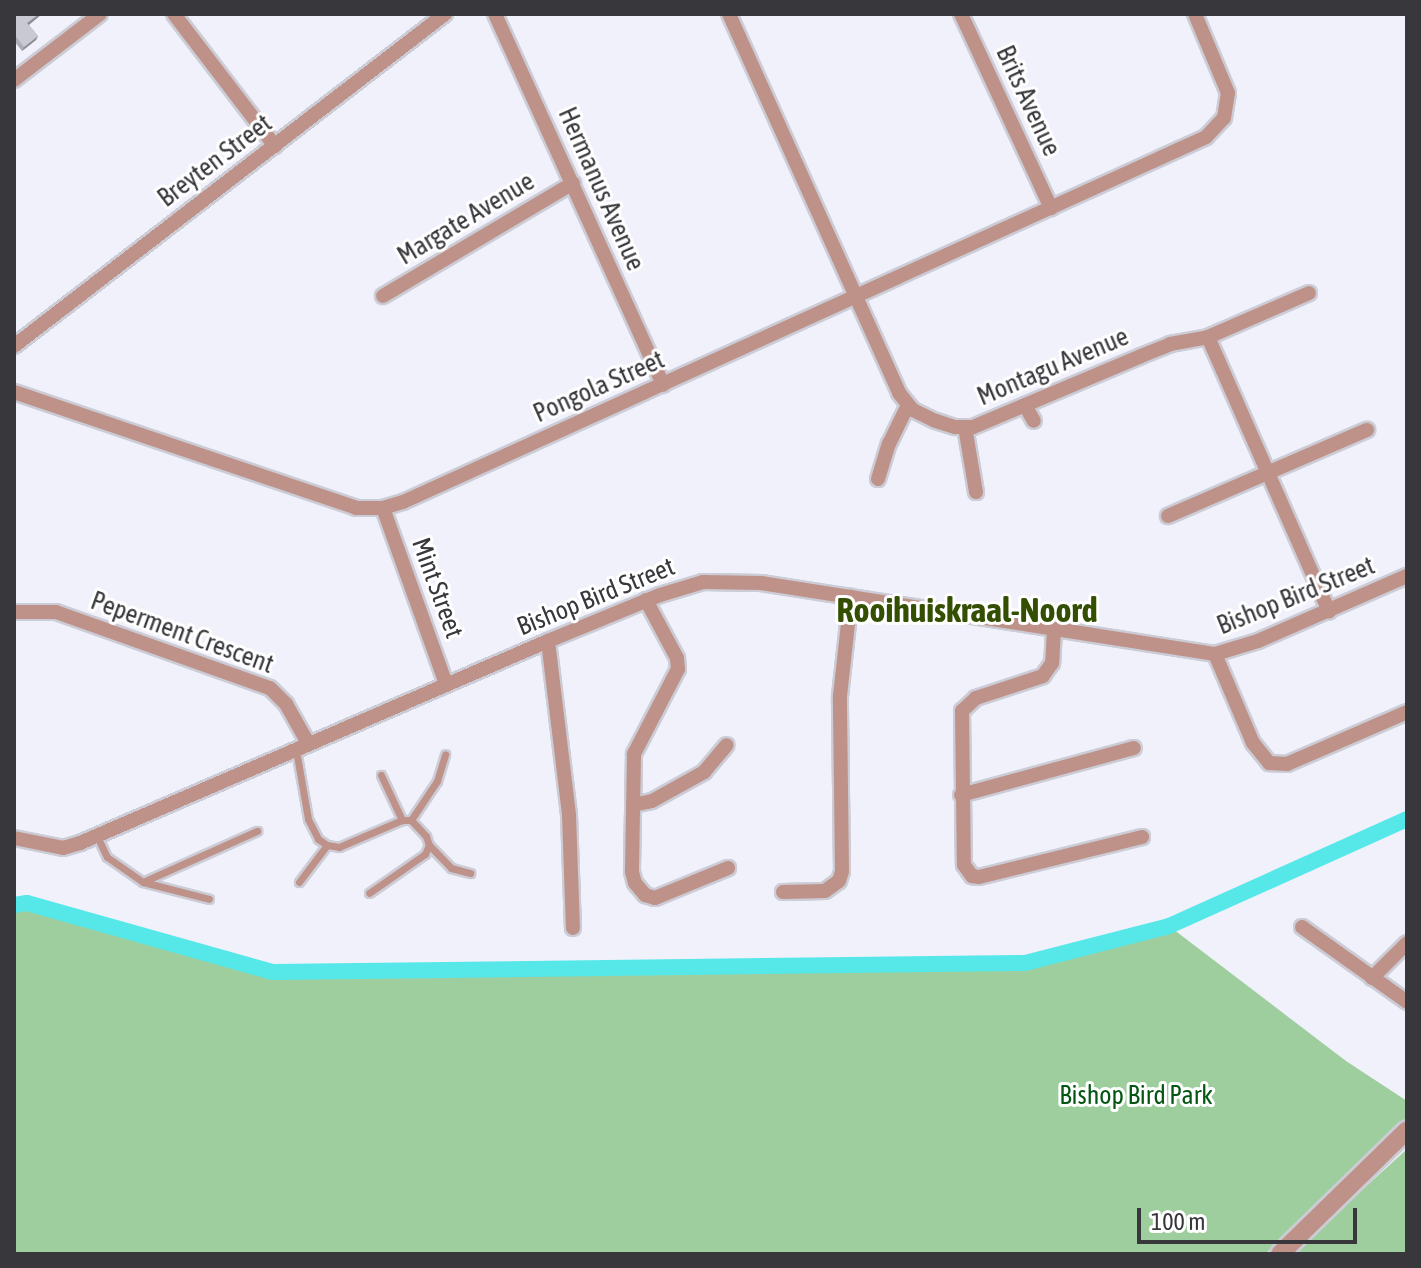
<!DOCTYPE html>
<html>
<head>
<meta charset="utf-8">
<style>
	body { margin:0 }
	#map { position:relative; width:1421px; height:1268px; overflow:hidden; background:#f1f1fc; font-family:"Asap Condensed",sans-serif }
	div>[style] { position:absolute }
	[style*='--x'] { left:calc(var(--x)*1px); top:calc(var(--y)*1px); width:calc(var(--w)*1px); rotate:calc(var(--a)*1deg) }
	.green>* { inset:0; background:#9ece9e }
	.canal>* { height:16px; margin:-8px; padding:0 8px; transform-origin:8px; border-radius:8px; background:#56e8e9 }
	.roads { filter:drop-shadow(2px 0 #ccccd6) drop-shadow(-2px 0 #ccccd6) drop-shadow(0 2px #ccccd6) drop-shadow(0 -2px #ccccd6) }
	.service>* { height:7px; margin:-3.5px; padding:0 3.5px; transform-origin:3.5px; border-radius:3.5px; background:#be9289 }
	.minor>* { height:14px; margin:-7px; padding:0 7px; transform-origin:7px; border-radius:7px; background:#be9289 }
	.tertiary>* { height:18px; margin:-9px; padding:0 9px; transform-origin:9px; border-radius:9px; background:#be9289 }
	.wall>* { inset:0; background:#adadb6 }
	.shaded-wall>* { inset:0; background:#8d8d94 }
	.building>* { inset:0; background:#c9c9d4 }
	span { translate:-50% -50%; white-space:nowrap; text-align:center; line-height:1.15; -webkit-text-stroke:6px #fff; paint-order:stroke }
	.street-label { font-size:26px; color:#37373c }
	.park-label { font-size:26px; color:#045613 }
	.district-label { font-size:34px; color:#344e02; font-weight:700 }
	.frame { position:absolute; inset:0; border:16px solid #37373c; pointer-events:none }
	.scale { position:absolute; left:1137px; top:1208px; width:220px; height:36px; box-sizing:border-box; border:4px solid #37373c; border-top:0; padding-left:10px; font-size:24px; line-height:28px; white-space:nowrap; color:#37373c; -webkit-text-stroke:6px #fff; paint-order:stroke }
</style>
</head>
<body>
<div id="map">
	<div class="green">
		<div style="clip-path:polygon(27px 903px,273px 972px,1025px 963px,1169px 926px,1346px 1061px,1407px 1101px,1407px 1124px,1363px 1169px,1265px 1254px,14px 1254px,14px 905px)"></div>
		<div style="clip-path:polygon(1407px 1149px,1407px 1254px,1292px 1254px)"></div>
	</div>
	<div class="canal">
		<div style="--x:14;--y:905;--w:13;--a:-9"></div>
		<div style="--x:27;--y:903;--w:255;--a:15.7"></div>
		<div style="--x:273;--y:972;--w:752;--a:-0.69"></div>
		<div style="--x:1025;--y:963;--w:149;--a:-14.4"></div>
		<div style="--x:1169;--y:926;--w:261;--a:-24.2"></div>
	</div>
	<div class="roads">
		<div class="service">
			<div style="--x:296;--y:750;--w:70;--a:80.1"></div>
			<div style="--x:308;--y:819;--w:22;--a:63"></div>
			<div style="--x:318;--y:839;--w:11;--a:34"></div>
			<div style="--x:327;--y:845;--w:12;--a:9"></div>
			<div style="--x:339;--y:847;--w:69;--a:-23.2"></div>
			<div style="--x:402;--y:820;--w:9;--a:0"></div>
			<div style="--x:411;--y:820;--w:22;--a:47"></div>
			<div style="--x:426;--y:836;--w:9;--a:72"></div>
			<div style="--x:429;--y:845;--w:10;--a:114"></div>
			<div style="--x:425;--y:854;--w:68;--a:145.1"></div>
			<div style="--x:381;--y:775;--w:50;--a:65"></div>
			<div style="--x:411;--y:820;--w:47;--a:-56.3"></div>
			<div style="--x:437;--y:781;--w:28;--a:-73"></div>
			<div style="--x:97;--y:836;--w:23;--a:65"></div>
			<div style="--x:107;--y:857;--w:44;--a:34.8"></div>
			<div style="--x:143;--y:882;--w:68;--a:14.4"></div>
			<div style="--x:429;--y:845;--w:32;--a:46"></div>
			<div style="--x:451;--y:868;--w:20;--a:15"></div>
			<div style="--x:145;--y:881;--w:123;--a:-24.1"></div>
			<div style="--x:299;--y:882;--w:46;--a:-52.9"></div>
		</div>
		<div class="minor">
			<div style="--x:174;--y:14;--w:166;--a:52.6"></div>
			<div style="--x:495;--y:14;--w:407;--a:65.6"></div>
			<div style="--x:729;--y:14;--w:415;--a:65.8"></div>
			<div style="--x:899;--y:393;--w:22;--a:51"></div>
			<div style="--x:913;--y:410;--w:25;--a:26"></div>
			<div style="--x:936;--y:421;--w:20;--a:18"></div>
			<div style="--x:955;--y:427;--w:18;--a:0"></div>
			<div style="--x:973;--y:427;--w:182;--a:-22.9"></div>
			<div style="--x:1141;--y:356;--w:31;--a:-22"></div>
			<div style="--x:1170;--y:344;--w:39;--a:-10"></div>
			<div style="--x:1208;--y:337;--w:110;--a:-23.5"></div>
			<div style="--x:961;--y:14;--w:214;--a:65.1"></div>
			<div style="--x:14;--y:80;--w:108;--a:-37.5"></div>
			<div style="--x:383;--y:296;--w:221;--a:-30.7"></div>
			<div style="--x:1208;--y:337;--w:300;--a:66.2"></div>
			<div style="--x:14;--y:346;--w:544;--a:-37.61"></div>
			<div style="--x:14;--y:392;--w:361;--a:18.7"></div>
			<div style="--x:356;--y:508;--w:27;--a:0"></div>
			<div style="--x:383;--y:508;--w:21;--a:-17"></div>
			<div style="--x:403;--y:502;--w:882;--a:-24.44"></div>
			<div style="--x:1206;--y:137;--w:26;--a:-47"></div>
			<div style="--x:1224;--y:118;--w:25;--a:-81"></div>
			<div style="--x:1228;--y:93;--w:86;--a:-112.7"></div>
			<div style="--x:1025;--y:405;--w:18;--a:61"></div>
			<div style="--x:965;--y:427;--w:66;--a:80.4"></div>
			<div style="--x:878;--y:479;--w:37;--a:-73"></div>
			<div style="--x:889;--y:444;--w:43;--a:-64"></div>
			<div style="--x:383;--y:508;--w:187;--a:70.3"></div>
			<div style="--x:1168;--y:516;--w:217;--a:-23.4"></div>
			<div style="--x:646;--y:600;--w:66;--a:61.9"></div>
			<div style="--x:677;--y:658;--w:11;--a:85"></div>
			<div style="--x:678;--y:669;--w:96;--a:117.4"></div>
			<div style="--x:634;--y:754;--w:118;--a:91"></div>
			<div style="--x:632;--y:872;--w:11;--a:75"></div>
			<div style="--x:635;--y:883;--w:16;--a:50"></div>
			<div style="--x:645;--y:895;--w:10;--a:17"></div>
			<div style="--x:655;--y:898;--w:79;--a:-22.3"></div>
			<div style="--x:14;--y:612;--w:42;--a:0"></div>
			<div style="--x:56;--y:612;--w:227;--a:19.6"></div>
			<div style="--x:270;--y:688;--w:23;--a:45"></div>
			<div style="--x:286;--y:704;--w:45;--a:60.6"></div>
			<div style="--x:1054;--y:629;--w:34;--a:93"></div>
			<div style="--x:1052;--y:663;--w:16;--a:125"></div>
			<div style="--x:1043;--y:676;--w:71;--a:161.8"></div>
			<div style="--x:976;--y:698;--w:19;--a:137"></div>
			<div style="--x:962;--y:711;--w:154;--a:89.3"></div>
			<div style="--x:964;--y:865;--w:14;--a:54"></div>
			<div style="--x:972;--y:876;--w:7;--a:8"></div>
			<div style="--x:979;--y:877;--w:168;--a:-13.8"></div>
			<div style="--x:548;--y:641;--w:175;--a:83.1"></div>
			<div style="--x:569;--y:815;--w:113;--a:88"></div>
			<div style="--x:1215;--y:654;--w:97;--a:66.9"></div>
			<div style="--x:1253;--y:743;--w:26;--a:51"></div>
			<div style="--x:1269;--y:763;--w:18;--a:3"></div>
			<div style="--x:1287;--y:764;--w:131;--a:-23.4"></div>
			<div style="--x:961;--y:795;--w:179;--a:-15.2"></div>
			<div style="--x:633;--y:805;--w:19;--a:-12"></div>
			<div style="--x:652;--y:801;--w:60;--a:-29.1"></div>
			<div style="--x:704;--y:772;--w:35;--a:-50"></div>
			<div style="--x:14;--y:838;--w:50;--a:11.5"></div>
			<div style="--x:63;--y:848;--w:18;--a:-16"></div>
			<div style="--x:80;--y:843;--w:510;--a:-23.35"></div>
			<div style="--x:548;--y:641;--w:121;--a:-22.3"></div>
			<div style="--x:660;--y:595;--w:45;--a:-16.8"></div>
			<div style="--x:703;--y:582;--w:58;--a:1"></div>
			<div style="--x:761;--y:583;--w:460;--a:8.9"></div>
			<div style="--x:1215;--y:654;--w:45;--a:-16.8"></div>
			<div style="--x:1258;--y:641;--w:163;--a:-23.6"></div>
			<div style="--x:783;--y:892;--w:42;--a:-1.4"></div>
			<div style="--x:825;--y:891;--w:17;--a:-36"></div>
			<div style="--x:839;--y:881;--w:10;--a:-73"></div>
			<div style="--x:842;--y:871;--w:175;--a:-90.7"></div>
			<div style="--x:840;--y:696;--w:100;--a:-83.7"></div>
			<div style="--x:1302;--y:927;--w:129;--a:35.5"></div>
			<div style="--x:1372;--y:978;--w:49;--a:-45"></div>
		</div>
		<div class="tertiary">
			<div style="--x:1280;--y:1254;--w:177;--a:-44.3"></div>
		</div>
	</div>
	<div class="wall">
		<div style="clip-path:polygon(14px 14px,42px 14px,29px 25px,38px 36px,36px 40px,22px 51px,14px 41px)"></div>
	</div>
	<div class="shaded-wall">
		<div style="clip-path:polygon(39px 14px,42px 14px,26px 27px,27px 23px)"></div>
		<div style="clip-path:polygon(38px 36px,36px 40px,22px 51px,24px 47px)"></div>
	</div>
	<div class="building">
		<div style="clip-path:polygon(14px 14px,39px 14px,27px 23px,38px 36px,24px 47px,14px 34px)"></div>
	</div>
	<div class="street-label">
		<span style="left:1028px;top:101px;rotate:65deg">Brits Avenue</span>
		<span style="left:215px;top:161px;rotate:-37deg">Breyten Street</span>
		<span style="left:601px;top:189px;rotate:66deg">Hermanus Avenue</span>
		<span style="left:466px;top:219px;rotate:-31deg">Margate Avenue</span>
		<span style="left:1053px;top:367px;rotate:-23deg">Montagu Avenue</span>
		<span style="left:599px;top:387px;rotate:-24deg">Pongola Street</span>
		<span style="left:437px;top:588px;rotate:70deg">Mint Street</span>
		<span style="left:1296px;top:596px;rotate:-22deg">Bishop Bird Street</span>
		<span style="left:596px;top:597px;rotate:-22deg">Bishop Bird Street</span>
		<span style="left:182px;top:633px;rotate:20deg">Peperment Crescent</span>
	</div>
	<div class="park-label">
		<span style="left:1136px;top:1096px">Bishop Bird Park</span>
	</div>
	<div class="district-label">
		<span style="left:967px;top:610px">Rooihuiskraal-Noord</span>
	</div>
	<div class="frame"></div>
	<div class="scale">100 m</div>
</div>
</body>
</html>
